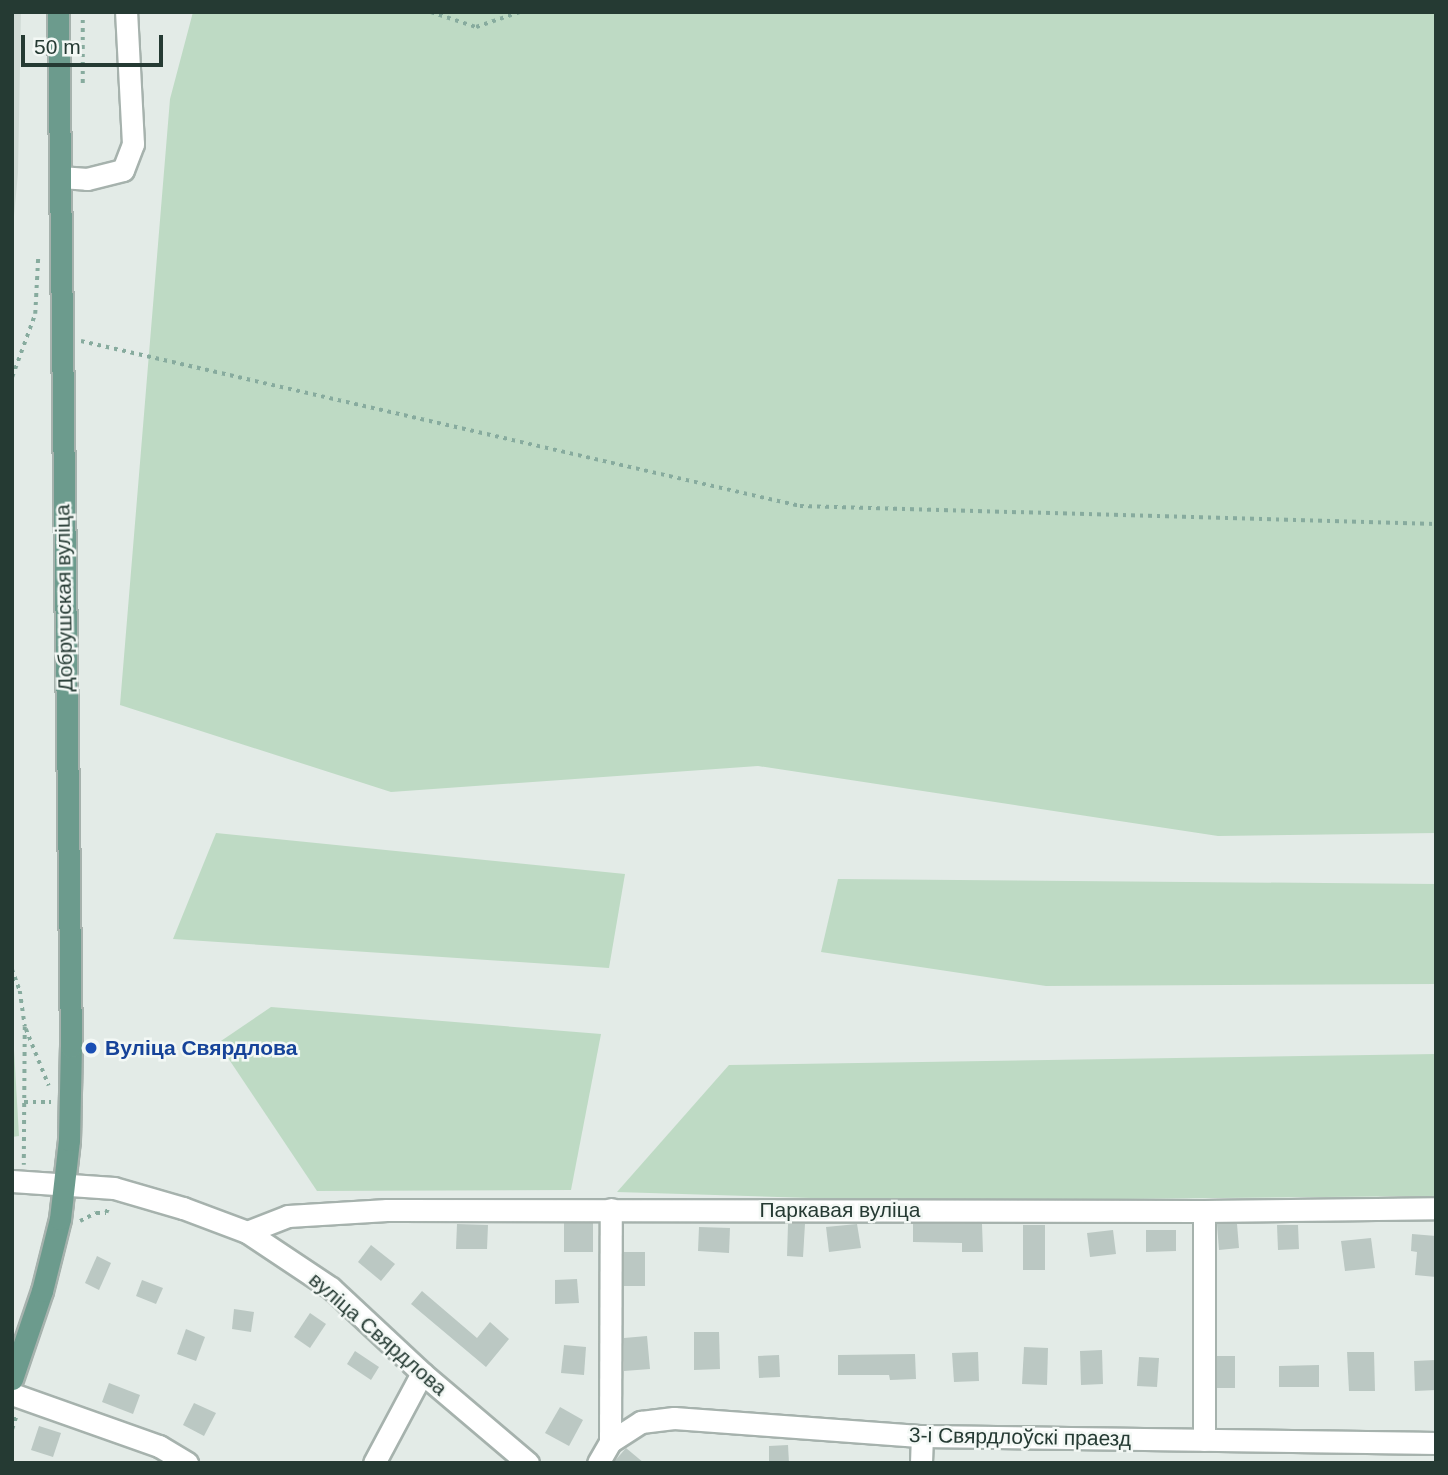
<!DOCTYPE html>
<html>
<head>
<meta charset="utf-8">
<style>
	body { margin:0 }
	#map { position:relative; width:1448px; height:1475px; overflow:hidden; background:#e3ebe7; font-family:Helvetica,sans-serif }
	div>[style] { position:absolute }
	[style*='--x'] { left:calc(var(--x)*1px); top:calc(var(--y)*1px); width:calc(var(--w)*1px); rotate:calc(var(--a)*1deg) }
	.built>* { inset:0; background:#d1dbd6 }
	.green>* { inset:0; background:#bedac4 }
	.building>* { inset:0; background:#bbc8c3 }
	.path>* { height:3.5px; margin-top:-1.75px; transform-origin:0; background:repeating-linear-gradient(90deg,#87ab9e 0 3.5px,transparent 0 8.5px) }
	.roads { filter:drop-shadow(2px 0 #a6b2ad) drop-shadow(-2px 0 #a6b2ad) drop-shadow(0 2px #a6b2ad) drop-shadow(0 -2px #a6b2ad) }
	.minor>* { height:21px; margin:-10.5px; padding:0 10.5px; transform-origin:10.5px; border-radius:10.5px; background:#fff }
	.major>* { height:21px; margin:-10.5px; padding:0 10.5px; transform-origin:10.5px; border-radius:10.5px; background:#6c9b8d }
	.dots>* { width:19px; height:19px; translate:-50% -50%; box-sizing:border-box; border:4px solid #f3f8f5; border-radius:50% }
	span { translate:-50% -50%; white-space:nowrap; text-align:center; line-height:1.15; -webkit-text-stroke:5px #f3f8f5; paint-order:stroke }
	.street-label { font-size:21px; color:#253a33 }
	.transit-label { font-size:21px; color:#164399; font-weight:700 }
	.left { translate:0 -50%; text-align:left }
	.frame { position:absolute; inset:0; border:14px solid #253a33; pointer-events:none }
	.scale { position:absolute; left:21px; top:35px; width:142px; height:32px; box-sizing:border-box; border:4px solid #253a33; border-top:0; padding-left:9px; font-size:21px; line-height:24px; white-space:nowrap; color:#253a33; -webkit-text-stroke:5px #f3f8f5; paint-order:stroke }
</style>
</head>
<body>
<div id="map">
	<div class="built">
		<div style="clip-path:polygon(12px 12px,21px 12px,18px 173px,12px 237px)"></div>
	</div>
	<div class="green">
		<div style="clip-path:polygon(193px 12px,1436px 12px,1436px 833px,1218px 836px,758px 766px,391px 792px,120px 705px,170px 99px)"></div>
		<div style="clip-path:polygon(216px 833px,625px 874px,609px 968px,173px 939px)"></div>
		<div style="clip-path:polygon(838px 879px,1436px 884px,1436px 984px,1046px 986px,821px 952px)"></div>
		<div style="clip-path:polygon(271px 1007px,601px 1034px,571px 1190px,317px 1191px,218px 1043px)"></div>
		<div style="clip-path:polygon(12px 1015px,19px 1136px,12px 1137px)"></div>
		<div style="clip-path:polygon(1436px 1054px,1436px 1196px,908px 1201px,617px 1192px,729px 1065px)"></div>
	</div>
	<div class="building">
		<div style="clip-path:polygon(564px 1223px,593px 1223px,593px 1252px,564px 1252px)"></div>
		<div style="clip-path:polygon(457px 1224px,488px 1225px,487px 1249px,456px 1249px)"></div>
		<div style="clip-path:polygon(788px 1224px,805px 1224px,803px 1257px,787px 1256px)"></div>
		<div style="clip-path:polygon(857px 1224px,861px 1248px,829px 1252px,826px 1227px)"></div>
		<div style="clip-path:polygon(913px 1224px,982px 1224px,983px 1252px,962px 1252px,962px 1243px,913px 1242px)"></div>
		<div style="clip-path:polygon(1217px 1224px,1237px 1224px,1239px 1248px,1219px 1250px)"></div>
		<div style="clip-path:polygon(1023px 1225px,1045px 1225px,1045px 1270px,1023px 1270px)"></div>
		<div style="clip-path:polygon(1277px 1225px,1298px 1225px,1299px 1249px,1278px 1250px)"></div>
		<div style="clip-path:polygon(699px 1227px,730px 1228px,729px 1253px,698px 1251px)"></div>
		<div style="clip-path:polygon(1113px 1230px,1116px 1254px,1090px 1257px,1087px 1233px)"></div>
		<div style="clip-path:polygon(1146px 1230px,1176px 1230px,1176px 1251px,1146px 1252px)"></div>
		<div style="clip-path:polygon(1412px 1234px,1436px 1236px,1436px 1277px,1415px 1275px,1417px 1252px,1411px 1251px)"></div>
		<div style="clip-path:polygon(1371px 1238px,1375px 1268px,1345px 1271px,1341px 1241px)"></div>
		<div style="clip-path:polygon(371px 1245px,395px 1264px,381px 1281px,358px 1262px)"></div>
		<div style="clip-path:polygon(624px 1252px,645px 1252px,645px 1286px,624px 1286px)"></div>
		<div style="clip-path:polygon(97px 1256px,111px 1263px,99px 1290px,85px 1283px)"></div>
		<div style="clip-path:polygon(577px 1279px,579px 1303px,555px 1304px,555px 1280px)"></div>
		<div style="clip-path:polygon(142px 1280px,163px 1288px,156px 1304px,136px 1296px)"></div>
		<div style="clip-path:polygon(422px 1291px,477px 1338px,490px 1322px,509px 1339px,486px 1367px,411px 1304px)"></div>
		<div style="clip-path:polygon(234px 1309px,254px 1312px,251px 1332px,232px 1329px)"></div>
		<div style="clip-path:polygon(310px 1313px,326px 1324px,310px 1348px,294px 1337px)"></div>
		<div style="clip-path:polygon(186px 1329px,205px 1337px,196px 1361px,177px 1354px)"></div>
		<div style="clip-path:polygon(694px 1332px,719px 1332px,720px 1369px,694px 1370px)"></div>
		<div style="clip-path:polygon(647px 1336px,650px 1369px,624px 1371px,624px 1338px)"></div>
		<div style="clip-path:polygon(564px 1345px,586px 1347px,584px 1375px,561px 1373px)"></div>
		<div style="clip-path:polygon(1024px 1347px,1048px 1348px,1047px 1385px,1022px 1384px)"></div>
		<div style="clip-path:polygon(1102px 1350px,1103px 1384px,1081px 1385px,1080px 1351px)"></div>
		<div style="clip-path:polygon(355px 1351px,379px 1367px,371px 1380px,347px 1364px)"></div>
		<div style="clip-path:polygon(978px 1352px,979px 1381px,954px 1382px,952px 1353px)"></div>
		<div style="clip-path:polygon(1347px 1352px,1374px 1352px,1375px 1391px,1349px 1391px)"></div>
		<div style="clip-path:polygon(915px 1354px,916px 1379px,890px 1380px,889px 1375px,838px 1375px,838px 1355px)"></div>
		<div style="clip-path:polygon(779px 1355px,780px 1377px,759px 1378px,758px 1356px)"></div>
		<div style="clip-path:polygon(1217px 1356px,1235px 1356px,1235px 1388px,1217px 1388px)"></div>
		<div style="clip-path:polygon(1139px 1357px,1159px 1358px,1157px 1387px,1137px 1386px)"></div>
		<div style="clip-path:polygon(1436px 1360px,1436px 1390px,1415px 1391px,1414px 1361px)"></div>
		<div style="clip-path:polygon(1319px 1365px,1319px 1387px,1279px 1387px,1279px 1366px)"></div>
		<div style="clip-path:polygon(109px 1383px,140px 1395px,133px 1414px,102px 1402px)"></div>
		<div style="clip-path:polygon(194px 1403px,216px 1413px,204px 1436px,183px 1425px)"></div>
		<div style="clip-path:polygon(560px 1407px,583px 1420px,569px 1446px,545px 1433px)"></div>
		<div style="clip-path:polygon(39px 1426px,61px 1433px,53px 1457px,31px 1450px)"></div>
		<div style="clip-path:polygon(788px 1445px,789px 1463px,769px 1463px,769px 1446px)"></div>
		<div style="clip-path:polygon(626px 1448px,644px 1463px,613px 1463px)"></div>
	</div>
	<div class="path">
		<div style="--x:431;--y:12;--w:47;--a:18.4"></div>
		<div style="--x:476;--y:27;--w:46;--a:-18.8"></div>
		<div style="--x:83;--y:20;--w:64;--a:90"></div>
		<div style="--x:81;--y:341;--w:738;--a:12.92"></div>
		<div style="--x:800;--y:506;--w:636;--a:1.62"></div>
		<div style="--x:12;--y:377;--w:67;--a:-69.9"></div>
		<div style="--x:35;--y:314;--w:58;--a:-87"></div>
		<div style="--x:12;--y:969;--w:23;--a:70"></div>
		<div style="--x:20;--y:991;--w:36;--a:82"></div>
		<div style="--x:25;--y:1027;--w:138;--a:90.4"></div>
		<div style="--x:26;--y:1029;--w:61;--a:68"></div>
		<div style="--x:24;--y:1102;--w:27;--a:0"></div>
		<div style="--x:80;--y:1221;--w:18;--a:-27"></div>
		<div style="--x:96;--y:1213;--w:10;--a:0"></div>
		<div style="--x:106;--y:1213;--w:5;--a:-68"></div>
		<div style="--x:12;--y:1429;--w:16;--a:-72"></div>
	</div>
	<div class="roads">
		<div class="minor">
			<div style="--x:60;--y:177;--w:27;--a:4"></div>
			<div style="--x:87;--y:179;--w:37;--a:-14"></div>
			<div style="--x:123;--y:170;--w:28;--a:-69"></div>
			<div style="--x:133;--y:144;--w:132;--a:-93"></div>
			<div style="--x:12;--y:1181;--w:102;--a:3.9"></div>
			<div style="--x:114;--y:1188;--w:72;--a:16.2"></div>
			<div style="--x:183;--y:1208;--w:68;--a:20.6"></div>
			<div style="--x:247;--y:1232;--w:101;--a:33.7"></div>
			<div style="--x:331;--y:1288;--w:125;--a:43"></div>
			<div style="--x:422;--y:1373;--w:139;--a:40.3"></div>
			<div style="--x:247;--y:1232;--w:44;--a:-21.3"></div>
			<div style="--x:288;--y:1216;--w:99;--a:-3.5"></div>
			<div style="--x:387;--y:1210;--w:817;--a:0.07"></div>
			<div style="--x:1204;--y:1211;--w:232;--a:-0.7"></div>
			<div style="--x:12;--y:1394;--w:156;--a:19.5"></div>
			<div style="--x:159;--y:1446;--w:33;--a:31"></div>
			<div style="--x:1204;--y:1440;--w:229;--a:-90"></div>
			<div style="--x:610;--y:1442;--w:37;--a:-33"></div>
			<div style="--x:641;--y:1422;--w:33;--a:-7"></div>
			<div style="--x:674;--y:1418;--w:249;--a:4.2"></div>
			<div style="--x:922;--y:1436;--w:514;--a:0.78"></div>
			<div style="--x:374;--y:1463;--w:102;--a:-61.9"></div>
			<div style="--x:598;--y:1463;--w:24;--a:-60"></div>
			<div style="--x:610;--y:1442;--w:233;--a:-89.8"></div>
			<div style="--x:921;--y:1463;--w:27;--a:-88"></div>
		</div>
		<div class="major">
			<div style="--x:12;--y:1379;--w:93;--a:-71.2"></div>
			<div style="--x:42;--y:1291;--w:74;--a:-76"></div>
			<div style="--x:60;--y:1219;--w:80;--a:-83.5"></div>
			<div style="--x:69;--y:1140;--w:93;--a:-88.8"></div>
			<div style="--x:71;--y:1047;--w:1035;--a:-90.72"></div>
		</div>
	</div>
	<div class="dots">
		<div style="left:91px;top:1048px;background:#1a4fb4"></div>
	</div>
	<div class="street-label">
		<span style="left:64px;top:598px;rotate:-91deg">Добрушская вуліца</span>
		<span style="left:840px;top:1210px">Паркавая вуліца</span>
		<span style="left:378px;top:1334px;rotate:41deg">вуліца Свярдлова</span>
		<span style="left:1020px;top:1437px;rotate:1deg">3-і Свярдлоўскі праезд</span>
	</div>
	<div class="transit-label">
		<span class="left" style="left:105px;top:1048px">Вуліца Свярдлова</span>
	</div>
	<div class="frame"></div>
	<div class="scale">50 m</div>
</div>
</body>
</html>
